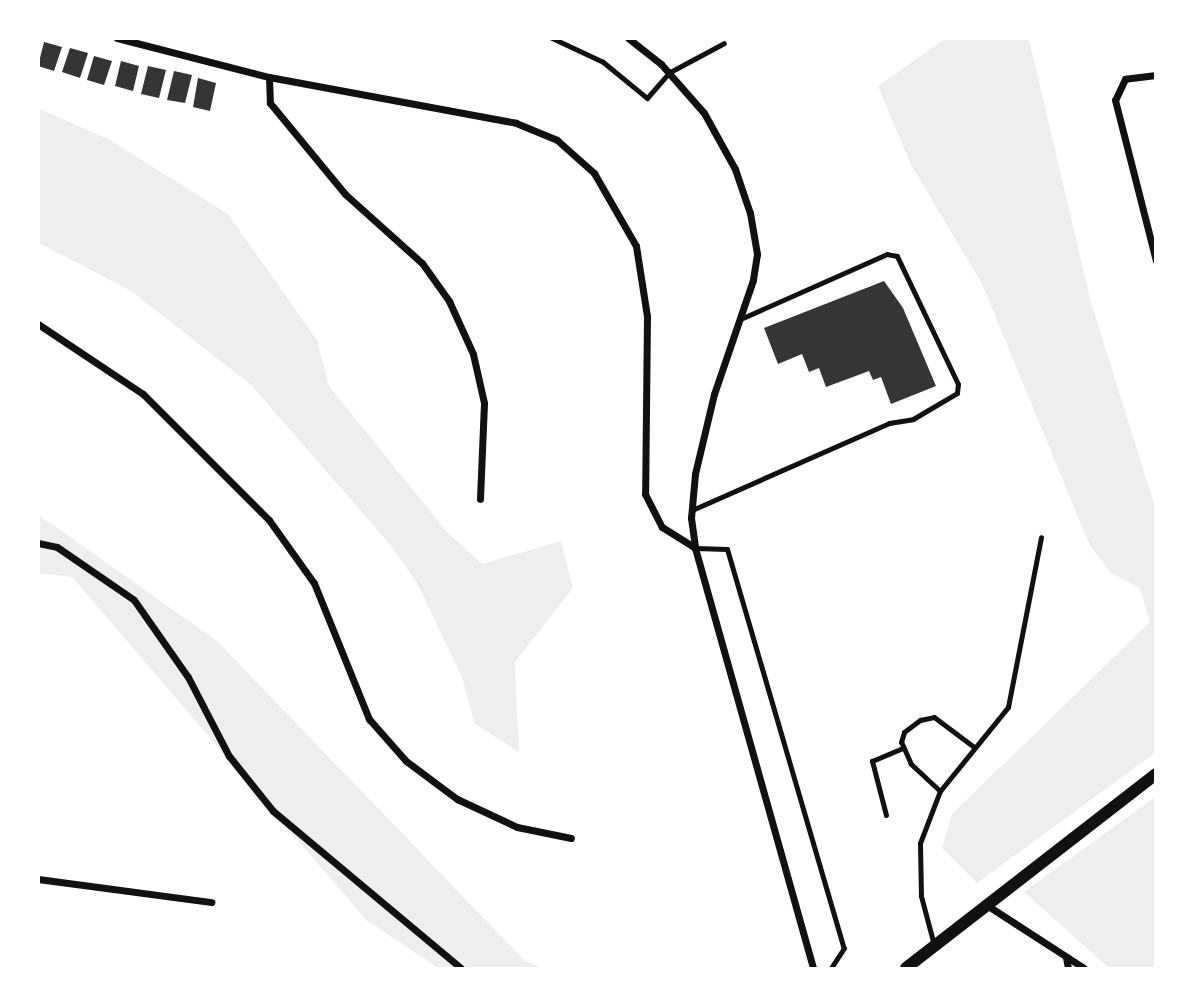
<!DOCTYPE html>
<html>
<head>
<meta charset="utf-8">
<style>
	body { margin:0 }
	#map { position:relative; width:1194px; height:1007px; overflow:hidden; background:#fff; font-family:Jost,sans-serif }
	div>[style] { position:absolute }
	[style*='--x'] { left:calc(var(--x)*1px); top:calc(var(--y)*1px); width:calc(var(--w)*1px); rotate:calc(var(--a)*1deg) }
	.green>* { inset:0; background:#eee }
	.building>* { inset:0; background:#353535 }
	.service>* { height:5px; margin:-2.5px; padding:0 2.5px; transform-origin:2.5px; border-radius:2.5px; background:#111 }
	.minor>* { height:7px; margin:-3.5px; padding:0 3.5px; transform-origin:3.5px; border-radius:3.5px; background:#111 }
	.tertiary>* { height:12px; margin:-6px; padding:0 6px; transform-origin:6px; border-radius:6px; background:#111 }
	span { translate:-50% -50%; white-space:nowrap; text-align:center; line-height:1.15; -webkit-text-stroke:5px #fff; paint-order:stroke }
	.frame { position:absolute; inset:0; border:40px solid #fff; pointer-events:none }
</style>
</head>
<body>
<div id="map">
	<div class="green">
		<div style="clip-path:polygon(946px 38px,1029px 39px,1091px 302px,1156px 510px,1155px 753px,977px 883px,942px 848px,952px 814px,1150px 622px,1140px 588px,1111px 573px,1090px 546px,982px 284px,910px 163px,878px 86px)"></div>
		<div style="clip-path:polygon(38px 108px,110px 140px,228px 214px,317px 340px,329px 386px,447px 532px,482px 564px,561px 541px,573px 588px,515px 662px,519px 752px,475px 724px,461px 675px,417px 583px,389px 543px,250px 384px,131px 291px,39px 243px)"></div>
		<div style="clip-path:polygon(39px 515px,217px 641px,525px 961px,543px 968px,438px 968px,366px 920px,72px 577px,39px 573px)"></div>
		<div style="clip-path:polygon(1155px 797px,1155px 968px,1109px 968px,1024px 892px)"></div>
	</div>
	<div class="building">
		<div style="clip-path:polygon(44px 42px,62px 47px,54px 71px,38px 66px)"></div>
		<div style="clip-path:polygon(70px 48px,88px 53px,80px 78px,62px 72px)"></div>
		<div style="clip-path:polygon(94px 56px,112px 61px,104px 85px,87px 80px)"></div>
		<div style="clip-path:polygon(121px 61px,139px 66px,133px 91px,115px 86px)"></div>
		<div style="clip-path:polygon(148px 66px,166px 70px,159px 98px,141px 94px)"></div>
		<div style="clip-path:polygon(174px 71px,192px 75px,185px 103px,167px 100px)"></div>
		<div style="clip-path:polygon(198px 78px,216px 83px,210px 111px,193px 107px)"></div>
		<div style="clip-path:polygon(884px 281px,903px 308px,936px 386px,891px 404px,881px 377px,873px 380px,869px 371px,826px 387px,819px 368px,809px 372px,802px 354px,778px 364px,764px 328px)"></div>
	</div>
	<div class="service">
		<div style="--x:552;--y:38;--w:56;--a:25.2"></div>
		<div style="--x:603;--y:62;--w:57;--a:39.3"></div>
		<div style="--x:647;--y:98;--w:35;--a:-49"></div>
		<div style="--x:670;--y:72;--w:61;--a:-28.2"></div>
		<div style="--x:692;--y:510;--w:215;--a:-23.8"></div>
		<div style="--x:889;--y:423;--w:24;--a:-9"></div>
		<div style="--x:913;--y:419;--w:51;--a:-30.6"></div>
		<div style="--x:957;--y:393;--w:9;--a:-84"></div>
		<div style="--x:958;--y:384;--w:142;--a:-115.5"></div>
		<div style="--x:897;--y:256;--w:10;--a:-169"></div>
		<div style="--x:887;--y:254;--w:161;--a:156.1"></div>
		<div style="--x:695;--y:548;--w:32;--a:2"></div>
		<div style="--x:727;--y:549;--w:416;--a:73.7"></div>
		<div style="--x:844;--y:948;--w:24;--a:123"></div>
		<div style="--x:940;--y:791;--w:40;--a:-137"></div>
		<div style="--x:911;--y:764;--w:24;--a:-114"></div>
		<div style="--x:901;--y:742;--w:10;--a:-73"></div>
		<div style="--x:904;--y:732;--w:20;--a:-37"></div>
		<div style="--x:920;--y:720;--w:14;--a:-12"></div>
		<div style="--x:934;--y:717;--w:50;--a:36.9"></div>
		<div style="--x:886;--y:815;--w:56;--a:-104.5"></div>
		<div style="--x:872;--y:761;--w:34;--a:-23"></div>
		<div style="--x:934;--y:945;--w:51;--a:-104.9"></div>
		<div style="--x:921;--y:896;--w:53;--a:-91.1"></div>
		<div style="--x:920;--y:843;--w:56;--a:-69"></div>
		<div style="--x:940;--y:791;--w:108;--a:-51"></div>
		<div style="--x:1008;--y:707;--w:173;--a:-79"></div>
	</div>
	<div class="minor">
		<div style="--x:117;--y:38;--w:157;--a:14.4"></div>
		<div style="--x:269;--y:77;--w:251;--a:10.5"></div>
		<div style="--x:516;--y:123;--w:44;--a:22.5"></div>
		<div style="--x:557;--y:140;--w:50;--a:41.7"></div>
		<div style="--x:594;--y:173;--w:84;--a:60.1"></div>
		<div style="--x:636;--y:246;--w:71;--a:81.1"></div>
		<div style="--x:647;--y:316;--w:178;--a:90.6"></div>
		<div style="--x:645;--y:494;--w:37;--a:63"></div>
		<div style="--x:662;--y:527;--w:39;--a:32"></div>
		<div style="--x:628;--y:38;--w:42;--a:38.2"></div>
		<div style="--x:661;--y:64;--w:65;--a:48.7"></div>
		<div style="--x:704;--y:113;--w:64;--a:61"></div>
		<div style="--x:735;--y:169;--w:46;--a:71.2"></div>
		<div style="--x:750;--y:213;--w:42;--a:80.3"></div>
		<div style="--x:757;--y:254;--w:26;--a:99"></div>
		<div style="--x:753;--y:280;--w:120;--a:108.9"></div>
		<div style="--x:714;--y:394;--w:82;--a:103.4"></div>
		<div style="--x:695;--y:474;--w:44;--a:95.2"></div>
		<div style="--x:691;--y:518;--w:30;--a:82"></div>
		<div style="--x:695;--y:548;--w:436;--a:74.3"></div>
		<div style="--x:1156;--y:75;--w:31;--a:173"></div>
		<div style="--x:1125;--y:79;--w:23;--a:115"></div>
		<div style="--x:1115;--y:100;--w:166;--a:75.7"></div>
		<div style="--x:269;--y:77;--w:26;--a:88"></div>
		<div style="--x:270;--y:103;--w:118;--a:50.5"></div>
		<div style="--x:345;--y:194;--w:103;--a:41.9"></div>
		<div style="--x:422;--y:263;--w:47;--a:54.6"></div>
		<div style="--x:449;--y:301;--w:58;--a:65.6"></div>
		<div style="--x:473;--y:354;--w:50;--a:77.3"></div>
		<div style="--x:484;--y:403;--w:96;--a:92.4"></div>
		<div style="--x:38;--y:324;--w:126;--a:33.7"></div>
		<div style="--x:143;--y:394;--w:178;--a:45"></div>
		<div style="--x:269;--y:520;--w:77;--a:54.5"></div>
		<div style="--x:314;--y:583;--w:147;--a:68"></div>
		<div style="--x:369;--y:719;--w:56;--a:48.6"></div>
		<div style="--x:406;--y:761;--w:64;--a:36.7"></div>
		<div style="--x:457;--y:799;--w:66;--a:25"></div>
		<div style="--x:517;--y:827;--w:55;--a:11.5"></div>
		<div style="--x:38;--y:543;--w:19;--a:12"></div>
		<div style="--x:57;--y:547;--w:93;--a:34.5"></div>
		<div style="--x:134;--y:600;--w:94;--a:55"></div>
		<div style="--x:188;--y:677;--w:89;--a:62.6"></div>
		<div style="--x:229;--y:756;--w:70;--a:51.3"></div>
		<div style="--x:273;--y:811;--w:245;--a:39.9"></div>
		<div style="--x:38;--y:879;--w:175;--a:7.6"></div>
		<div style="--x:985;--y:904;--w:118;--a:32.9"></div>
		<div style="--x:1066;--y:957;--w:11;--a:80"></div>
	</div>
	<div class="tertiary">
		<div style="--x:906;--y:968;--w:316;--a:-37.8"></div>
	</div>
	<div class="frame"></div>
</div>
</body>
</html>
